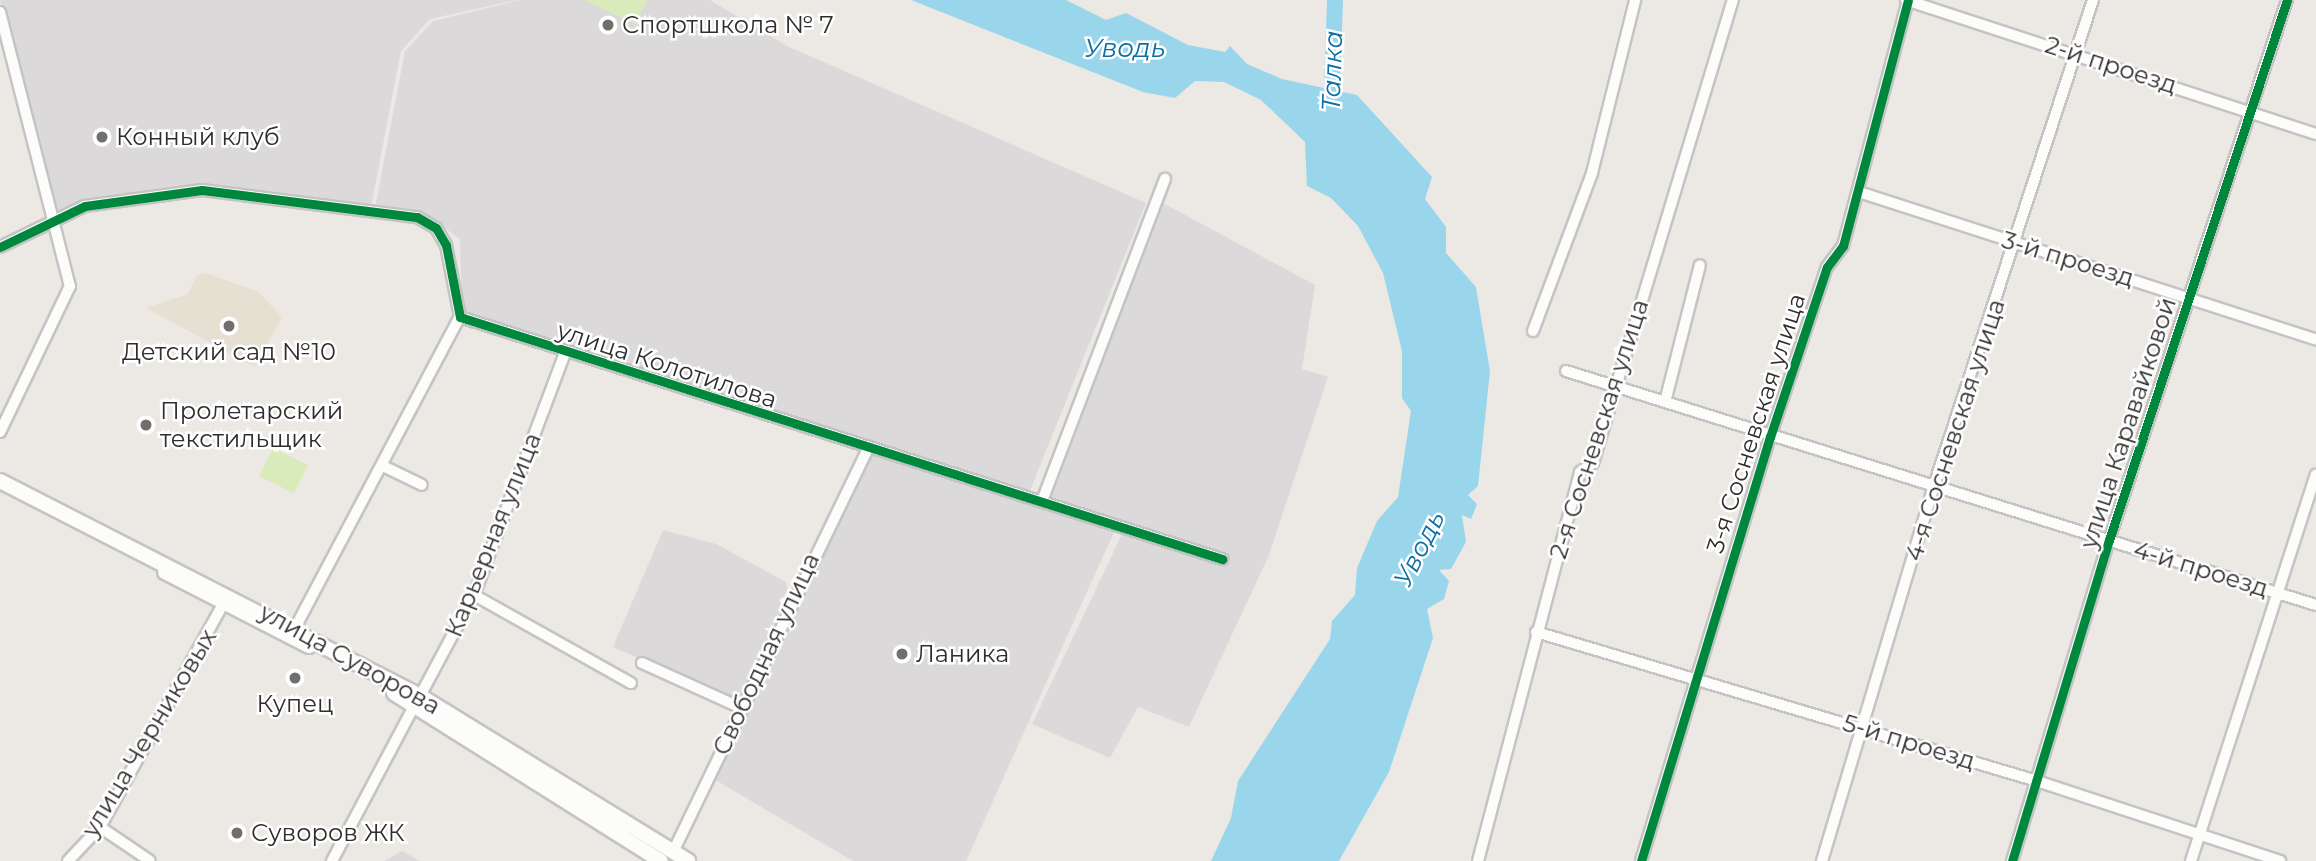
<!DOCTYPE html>
<html>
<head>
<meta charset="utf-8">
<style>
	body { margin:0 }
	#map { position:relative; width:2316px; height:861px; overflow:hidden; background:#ece8e4; font-family:Montserrat,sans-serif }
	div>[style] { position:absolute }
	[style*='--x'] { left:calc(var(--x)*1px); top:calc(var(--y)*1px); width:calc(var(--w)*1px); rotate:calc(var(--a)*1deg) }
	.industrial>* { inset:0; background:#dcd9db }
	.education>* { inset:0; background:#e6e0d3 }
	.pitch>* { inset:0; background:#d9eabb }
	.water>* { inset:0; background:#99d6ec }
	.river>* { height:16px; margin:-8px; padding:0 8px; transform-origin:8px; border-radius:8px; background:#99d6ec }
	.roads { filter:drop-shadow(2px 0 #c5c4c5) drop-shadow(-2px 0 #c5c4c5) drop-shadow(0 2px #c5c4c5) drop-shadow(0 -2px #c5c4c5) }
	.street>* { height:10px; margin:-5px; padding:0 5px; transform-origin:5px; border-radius:5px; background:#fcfcfb }
	.secondary>* { height:14px; margin:-7px; padding:0 7px; transform-origin:7px; border-radius:7px; background:#fcfcfb }
	.cycleway>* { height:9px; margin:-4.5px; padding:0 4.5px; transform-origin:4.5px; border-radius:4.5px; background:#00873e }
	.dots>* { width:19px; height:19px; translate:-50% -50%; box-sizing:border-box; border:4px solid #fff; border-radius:50% }
	span { translate:-50% -50%; white-space:nowrap; text-align:center; line-height:1.15; -webkit-text-stroke:5px #fff; paint-order:stroke }
	.poi-label { font-size:24px; color:#2e2e2e }
	.left { translate:0 -50%; text-align:left }
	.street-label { font-size:24px; color:#2e2e2e }
	.water-label { font-size:26px; color:#0d6fa3; font-style:italic }
</style>
</head>
<body>
<div id="map">
	<div class="industrial">
		<div style="clip-path:polygon(0 0,517px 0,430px 19px,401px 51px,371px 207px,202px 189px,128px 194px,58px 215px)"></div>
		<div style="clip-path:polygon(520px 0,710px 0,787px 46px,1146px 203px,1029px 493px,462px 316px,460px 239px,424px 213px,375px 208px,405px 51px,433px 21px)"></div>
		<div style="clip-path:polygon(1163px 203px,1315px 285px,1302px 369px,1328px 377px,1269px 555px,1189px 727px,1138px 707px,1110px 758px,1032px 724px,1123px 532px,1161px 535px,1051px 499px)"></div>
		<div style="clip-path:polygon(870px 455px,1114px 532px,966px 861px,853px 861px,712px 778px)"></div>
		<div style="clip-path:polygon(663px 530px,716px 544px,786px 582px,788px 594px,739px 701px,613px 647px)"></div>
		<div style="clip-path:polygon(402px 851px,420px 861px,384px 861px)"></div>
	</div>
	<div class="education">
		<div style="clip-path:polygon(205px 273px,257px 291px,282px 317px,255px 367px,146px 308px,188px 294px,197px 275px)"></div>
	</div>
	<div class="pitch">
		<div style="clip-path:polygon(585px 0,647px 0,635px 24px)"></div>
		<div style="clip-path:polygon(273px 448px,308px 465px,294px 493px,259px 476px)"></div>
	</div>
	<div class="water">
		<div style="clip-path:polygon(911px 0,1066px 0,1106px 20px,1126px 13px,1188px 45px,1225px 52px,1230px 46px,1247px 64px,1282px 79px,1357px 95px,1432px 177px,1425px 199px,1446px 227px,1446px 253px,1476px 287px,1490px 371px,1478px 486px,1468px 495px,1477px 504px,1471px 519px,1462px 515px,1466px 542px,1451px 569px,1439px 570px,1449px 581px,1444px 599px,1427px 609px,1433px 638px,1389px 772px,1339px 861px,1211px 861px,1231px 818px,1238px 781px,1330px 639px,1332px 621px,1355px 595px,1357px 568px,1377px 521px,1398px 497px,1411px 411px,1402px 398px,1402px 351px,1383px 273px,1358px 226px,1331px 198px,1307px 186px,1305px 142px,1261px 100px,1224px 82px,1195px 81px,1175px 98px,1143px 92px)"></div>
	</div>
	<div class="river">
		<div style="--x:1331;--y:110;--w:110;--a:-87.9"></div>
	</div>
	<div class="roads">
		<div class="street">
			<div style="--x:1906;--y:0;--w:431;--a:18.1"></div>
			<div style="--x:0;--y:12;--w:283;--a:75.7"></div>
			<div style="--x:70;--y:286;--w:162;--a:115.6"></div>
			<div style="--x:1859;--y:192;--w:480;--a:17.9"></div>
			<div style="--x:0;--y:247;--w:94;--a:-25.8"></div>
			<div style="--x:85;--y:206;--w:118;--a:-7.8"></div>
			<div style="--x:202;--y:190;--w:217;--a:7.2"></div>
			<div style="--x:417;--y:217;--w:22;--a:30"></div>
			<div style="--x:436;--y:228;--w:20;--a:60"></div>
			<div style="--x:446;--y:245;--w:73;--a:79"></div>
			<div style="--x:460;--y:317;--w:800;--a:17.62"></div>
			<div style="--x:1533;--y:331;--w:169;--a:-69.5"></div>
			<div style="--x:1592;--y:173;--w:178;--a:-76"></div>
			<div style="--x:1566;--y:371;--w:786;--a:17.33"></div>
			<div style="--x:1665;--y:402;--w:141;--a:-75.7"></div>
			<div style="--x:383;--y:466;--w:43;--a:26"></div>
			<div style="--x:1042;--y:501;--w:345;--a:-69.1"></div>
			<div style="--x:474;--y:595;--w:180;--a:29.3"></div>
			<div style="--x:295;--y:628;--w:352;--a:-62.1"></div>
			<div style="--x:1536;--y:632;--w:523;--a:16.56"></div>
			<div style="--x:2037;--y:781;--w:256;--a:18.2"></div>
			<div style="--x:642;--y:663;--w:109;--a:24.4"></div>
			<div style="--x:420;--y:696;--w:115;--a:-61.9"></div>
			<div style="--x:474;--y:595;--w:259;--a:-69.4"></div>
			<div style="--x:100;--y:827;--w:60;--a:34.2"></div>
			<div style="--x:673;--y:852;--w:448;--a:-64.2"></div>
			<div style="--x:68;--y:861;--w:47;--a:-46.7"></div>
			<div style="--x:100;--y:827;--w:257;--a:-61.1"></div>
			<div style="--x:332;--y:861;--w:178;--a:-62.1"></div>
			<div style="--x:1478;--y:861;--w:402;--a:-75.3"></div>
			<div style="--x:1580;--y:472;--w:16;--a:-35"></div>
			<div style="--x:1593;--y:463;--w:484;--a:-73.2"></div>
			<div style="--x:1641;--y:861;--w:443;--a:-73.1"></div>
			<div style="--x:1770;--y:437;--w:179;--a:-71.5"></div>
			<div style="--x:1827;--y:267;--w:26;--a:-53"></div>
			<div style="--x:1843;--y:246;--w:254;--a:-75.2"></div>
			<div style="--x:1822;--y:861;--w:395;--a:-73.4"></div>
			<div style="--x:1935;--y:483;--w:508;--a:-71.89"></div>
			<div style="--x:2012;--y:861;--w:335;--a:-73.2"></div>
			<div style="--x:2109;--y:540;--w:569;--a:-71.76"></div>
			<div style="--x:2191;--y:861;--w:406;--a:-72.1"></div>
		</div>
		<div class="secondary">
			<div style="--x:0;--y:481;--w:472;--a:27.1"></div>
			<div style="--x:420;--y:696;--w:315;--a:31.6"></div>
			<div style="--x:165;--y:572;--w:162;--a:27.2"></div>
			<div style="--x:394;--y:693;--w:315;--a:32.2"></div>
		</div>
	</div>
	<div class="cycleway">
		<div style="--x:0;--y:247;--w:94;--a:-25.8"></div>
		<div style="--x:85;--y:206;--w:118;--a:-7.8"></div>
		<div style="--x:202;--y:190;--w:217;--a:7.2"></div>
		<div style="--x:417;--y:217;--w:22;--a:30"></div>
		<div style="--x:436;--y:228;--w:20;--a:60"></div>
		<div style="--x:446;--y:245;--w:73;--a:79"></div>
		<div style="--x:460;--y:317;--w:800;--a:17.62"></div>
		<div style="--x:1641;--y:861;--w:443;--a:-73.1"></div>
		<div style="--x:1770;--y:437;--w:179;--a:-71.5"></div>
		<div style="--x:1827;--y:267;--w:26;--a:-53"></div>
		<div style="--x:1843;--y:246;--w:254;--a:-75.2"></div>
		<div style="--x:2012;--y:861;--w:335;--a:-73.2"></div>
		<div style="--x:2109;--y:540;--w:569;--a:-71.76"></div>
	</div>
	<div class="dots">
		<div style="left:608px;top:25px;background:#706f6e"></div>
		<div style="left:102px;top:137px;background:#706f6e"></div>
		<div style="left:229px;top:326px;background:#706f6e"></div>
		<div style="left:146px;top:425px;background:#706f6e"></div>
		<div style="left:902px;top:654px;background:#706f6e"></div>
		<div style="left:295px;top:678px;background:#706f6e"></div>
		<div style="left:237px;top:833px;background:#706f6e"></div>
	</div>
	<div class="poi-label">
		<span class="left" style="left:622px;top:25px">Спортшкола № 7</span>
		<span class="left" style="left:116px;top:137px">Конный клуб</span>
		<span style="left:229px;top:352px">Детский сад №10</span>
		<span class="left" style="left:160px;top:425px">Пролетарский<br>текстильщик</span>
		<span class="left" style="left:916px;top:654px">Ланика</span>
		<span style="left:295px;top:704px">Купец</span>
		<span class="left" style="left:251px;top:833px">Суворов ЖК</span>
	</div>
	<div class="street-label">
		<span style="left:2111px;top:65px;rotate:18deg">2-й проезд</span>
		<span style="left:2068px;top:259px;rotate:17deg">3-й проезд</span>
		<span style="left:667px;top:365px;rotate:18deg">улица Колотилова</span>
		<span style="left:1756px;top:423px;rotate:-72deg">3-я Сосневская улица</span>
		<span style="left:2128px;top:423px;rotate:-72deg">улица Каравайковой</span>
		<span style="left:1599px;top:429px;rotate:-72deg">2-я Сосневская улица</span>
		<span style="left:1955px;top:430px;rotate:-72deg">4-я Сосневская улица</span>
		<span style="left:493px;top:535px;rotate:-68deg">Карьерная улица</span>
		<span style="left:2201px;top:569px;rotate:17deg">4-й проезд</span>
		<span style="left:766px;top:654px;rotate:-65deg">Свободная улица</span>
		<span style="left:350px;top:659px;rotate:29deg">улица Суворова</span>
		<span style="left:149px;top:733px;rotate:-59deg">улица Черниковых</span>
		<span style="left:1909px;top:742px;rotate:17deg">5-й проезд</span>
	</div>
	<div class="water-label">
		<span style="left:1125px;top:49px">Уводь</span>
		<span style="left:1333px;top:71px;rotate:-88deg">Талка</span>
		<span style="left:1420px;top:549px;rotate:-63deg">Уводь</span>
	</div>
</div>
</body>
</html>
